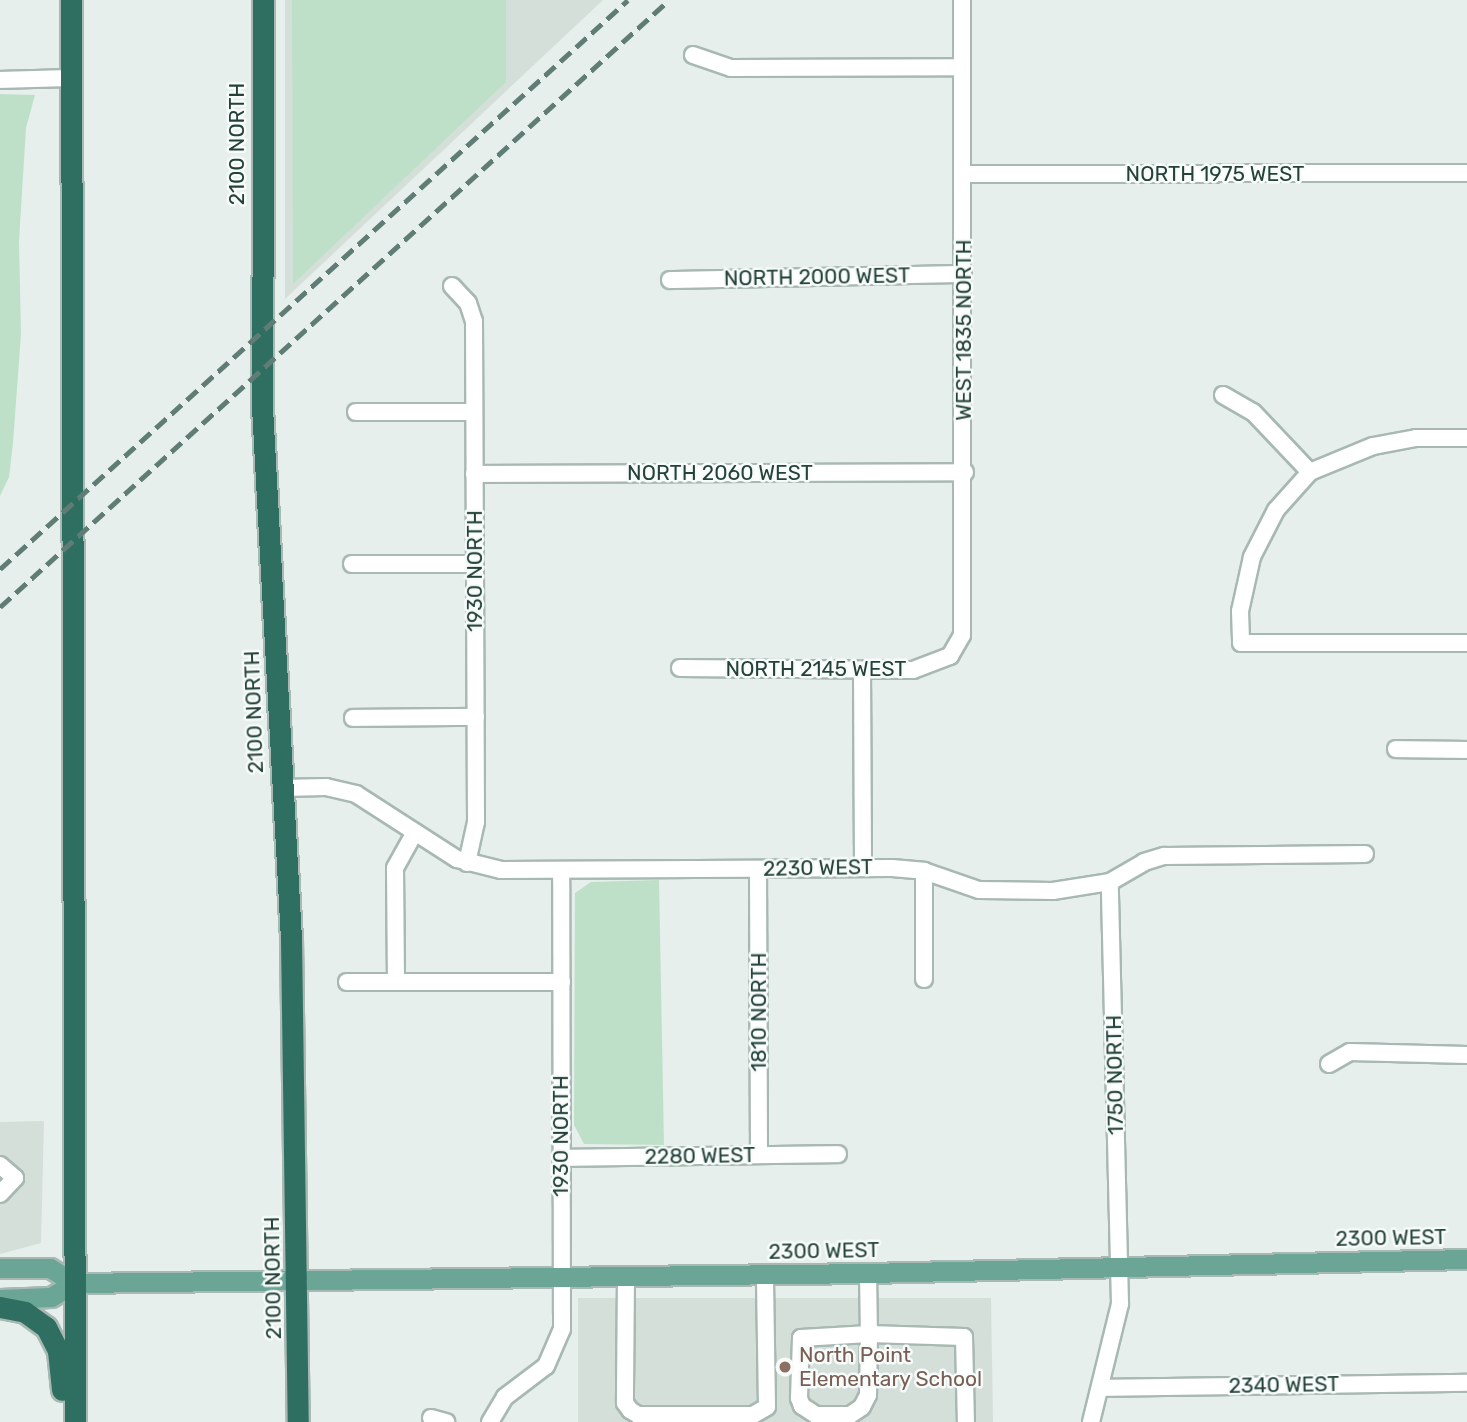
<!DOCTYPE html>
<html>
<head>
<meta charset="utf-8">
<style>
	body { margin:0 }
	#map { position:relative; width:1467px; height:1422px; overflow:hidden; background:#e6efeb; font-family:Rubik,sans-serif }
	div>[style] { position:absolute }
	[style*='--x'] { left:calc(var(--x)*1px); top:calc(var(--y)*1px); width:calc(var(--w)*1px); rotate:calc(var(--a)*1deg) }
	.built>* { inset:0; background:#d4dfda }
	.green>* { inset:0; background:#bfe0c8 }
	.roads { filter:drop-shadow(2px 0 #a8b8b2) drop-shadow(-2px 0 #a8b8b2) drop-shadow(0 2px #a8b8b2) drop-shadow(0 -2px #a8b8b2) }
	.minor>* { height:16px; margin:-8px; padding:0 8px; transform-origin:8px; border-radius:8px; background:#fff }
	.major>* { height:19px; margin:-9.5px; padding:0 9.5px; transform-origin:9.5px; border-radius:9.5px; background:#6aa596 }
	.highway>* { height:21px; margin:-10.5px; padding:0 10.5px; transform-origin:10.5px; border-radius:10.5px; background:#2f6f62 }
	.rail>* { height:4.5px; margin-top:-2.25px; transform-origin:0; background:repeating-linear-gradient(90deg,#5f7d75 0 14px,transparent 0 21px) }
	.dots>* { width:19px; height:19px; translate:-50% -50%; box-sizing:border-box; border:4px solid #f7fbf9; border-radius:50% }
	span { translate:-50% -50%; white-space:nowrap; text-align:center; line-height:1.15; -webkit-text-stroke:5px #f7fbf9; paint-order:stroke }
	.street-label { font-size:21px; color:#24423a }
	.education-label { font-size:21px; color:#785e54 }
	.left { translate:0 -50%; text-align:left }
</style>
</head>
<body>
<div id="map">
	<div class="built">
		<div style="clip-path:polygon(285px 0,603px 0,285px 299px)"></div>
		<div style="clip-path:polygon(44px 1121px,41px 1243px,0 1254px,0 1122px)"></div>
		<div style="clip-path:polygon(578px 1298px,991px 1298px,993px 1422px,578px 1422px)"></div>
	</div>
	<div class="green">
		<div style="clip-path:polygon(292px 0,506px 0,506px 82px,293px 284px)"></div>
		<div style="clip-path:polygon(0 94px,35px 95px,26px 128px,19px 241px,21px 334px,13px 443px,9px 477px,0 496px)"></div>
		<div style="clip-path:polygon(659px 880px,664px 1145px,584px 1144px,574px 1125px,575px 893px,591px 882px)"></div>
	</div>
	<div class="roads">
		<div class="minor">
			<div style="--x:693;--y:55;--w:40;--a:18.9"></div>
			<div style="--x:731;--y:68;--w:231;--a:-0.2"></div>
			<div style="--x:0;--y:80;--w:71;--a:-1.6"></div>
			<div style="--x:962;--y:174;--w:505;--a:-0.11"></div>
			<div style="--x:670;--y:280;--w:293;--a:-1.2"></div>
			<div style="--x:452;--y:286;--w:23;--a:47"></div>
			<div style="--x:468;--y:303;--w:19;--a:72"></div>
			<div style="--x:474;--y:321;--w:501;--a:89.77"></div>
			<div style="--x:476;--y:822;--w:42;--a:102.4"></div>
			<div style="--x:1223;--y:395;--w:34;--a:30"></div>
			<div style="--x:1253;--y:412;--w:83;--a:46.5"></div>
			<div style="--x:356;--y:412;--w:118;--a:0"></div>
			<div style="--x:1467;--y:438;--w:51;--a:180"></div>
			<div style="--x:1416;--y:438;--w:44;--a:169.5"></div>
			<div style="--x:1373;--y:446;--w:68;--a:157.6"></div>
			<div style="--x:1310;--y:472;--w:51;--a:131.8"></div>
			<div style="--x:1276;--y:510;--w:53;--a:117.1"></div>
			<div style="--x:1252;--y:557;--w:55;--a:102.5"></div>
			<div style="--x:1240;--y:611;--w:32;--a:88"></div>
			<div style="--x:1241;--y:643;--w:226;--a:0"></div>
			<div style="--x:474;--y:474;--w:491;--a:-0.2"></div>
			<div style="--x:352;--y:564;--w:123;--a:0"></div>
			<div style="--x:680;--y:668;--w:233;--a:0.5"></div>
			<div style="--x:913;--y:670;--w:40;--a:-21"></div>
			<div style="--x:950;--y:656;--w:24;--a:-60"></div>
			<div style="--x:962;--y:635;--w:635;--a:-90"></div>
			<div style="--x:862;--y:670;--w:198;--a:89.7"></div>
			<div style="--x:353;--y:718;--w:123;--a:-0.5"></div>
			<div style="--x:1396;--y:749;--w:71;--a:0.8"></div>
			<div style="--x:281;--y:788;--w:45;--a:-1.3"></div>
			<div style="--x:326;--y:787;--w:31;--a:13"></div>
			<div style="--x:356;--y:794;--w:120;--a:32.8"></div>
			<div style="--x:457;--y:859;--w:45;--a:14"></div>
			<div style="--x:501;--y:870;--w:391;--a:-0.3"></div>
			<div style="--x:892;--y:868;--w:32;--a:5"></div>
			<div style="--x:924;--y:871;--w:58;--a:19.1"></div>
			<div style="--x:979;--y:890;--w:74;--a:0.8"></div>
			<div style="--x:1053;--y:891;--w:58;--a:-9"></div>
			<div style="--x:1110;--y:882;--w:39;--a:-30"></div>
			<div style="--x:1144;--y:862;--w:21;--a:-17"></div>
			<div style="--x:1164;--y:856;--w:201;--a:-0.6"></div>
			<div style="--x:758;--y:869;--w:285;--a:89.8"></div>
			<div style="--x:924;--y:871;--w:108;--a:90"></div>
			<div style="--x:347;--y:982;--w:215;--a:0"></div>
			<div style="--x:396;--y:982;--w:114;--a:-90.5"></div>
			<div style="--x:395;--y:868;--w:41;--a:-60.9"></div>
			<div style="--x:1329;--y:1064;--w:24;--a:-30"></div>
			<div style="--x:1350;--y:1052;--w:117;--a:1.5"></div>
			<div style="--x:562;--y:1158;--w:276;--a:-0.8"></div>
			<div style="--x:0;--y:1165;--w:20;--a:41"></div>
			<div style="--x:15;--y:1178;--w:22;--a:133"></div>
			<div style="--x:868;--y:1273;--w:61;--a:89.1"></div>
			<div style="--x:869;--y:1334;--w:95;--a:1.8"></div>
			<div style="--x:964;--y:1337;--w:85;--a:88.7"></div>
			<div style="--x:626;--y:1277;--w:126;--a:90.5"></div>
			<div style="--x:625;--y:1403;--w:9;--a:54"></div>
			<div style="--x:630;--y:1410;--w:9;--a:32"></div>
			<div style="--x:638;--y:1415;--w:115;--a:0"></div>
			<div style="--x:753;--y:1415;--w:16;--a:-30"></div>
			<div style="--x:767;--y:1407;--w:133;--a:-90.9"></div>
			<div style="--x:869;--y:1334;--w:61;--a:90.9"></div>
			<div style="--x:868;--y:1395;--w:13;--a:117"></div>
			<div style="--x:862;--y:1407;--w:14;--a:146"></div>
			<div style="--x:850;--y:1415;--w:34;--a:180"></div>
			<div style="--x:816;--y:1415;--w:17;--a:-147"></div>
			<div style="--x:802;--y:1406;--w:9;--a:-111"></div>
			<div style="--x:799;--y:1398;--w:60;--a:-88.1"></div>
			<div style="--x:801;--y:1338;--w:68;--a:-3.4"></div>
			<div style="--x:1101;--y:1388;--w:366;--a:-0.8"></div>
			<div style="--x:431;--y:1418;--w:16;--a:15"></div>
			<div style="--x:490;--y:1422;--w:29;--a:-59"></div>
			<div style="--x:505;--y:1397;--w:51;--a:-37.1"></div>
			<div style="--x:546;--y:1366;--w:40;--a:-66.6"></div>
			<div style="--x:562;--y:1329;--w:459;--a:-90.1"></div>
			<div style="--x:1091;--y:1422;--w:122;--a:-76.2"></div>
			<div style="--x:1120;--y:1304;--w:422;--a:-91.4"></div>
		</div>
		<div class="major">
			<div style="--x:0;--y:1268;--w:50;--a:0"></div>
			<div style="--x:50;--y:1268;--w:28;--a:32"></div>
			<div style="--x:0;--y:1299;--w:51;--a:-2.2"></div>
			<div style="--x:51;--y:1297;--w:27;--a:-31"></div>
			<div style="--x:74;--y:1283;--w:794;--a:-0.72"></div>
			<div style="--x:868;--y:1273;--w:599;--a:-1.34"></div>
		</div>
		<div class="highway">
			<div style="--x:71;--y:0;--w:1422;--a:89.84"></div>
			<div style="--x:263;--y:0;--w:407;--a:90.1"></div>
			<div style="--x:262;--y:407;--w:533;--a:86.88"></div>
			<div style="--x:291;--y:939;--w:483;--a:89.2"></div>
			<div style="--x:0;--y:1307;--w:25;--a:11"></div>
			<div style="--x:25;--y:1312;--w:26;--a:36"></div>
			<div style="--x:46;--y:1327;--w:27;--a:63"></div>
			<div style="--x:58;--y:1351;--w:39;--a:84"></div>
		</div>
	</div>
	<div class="rail">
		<div style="--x:0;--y:569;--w:847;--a:-42.18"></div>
		<div style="--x:0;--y:607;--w:903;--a:-42.22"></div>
	</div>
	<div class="dots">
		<div style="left:785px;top:1367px;background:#8d6e63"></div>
	</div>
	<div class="street-label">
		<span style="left:237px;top:144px;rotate:-90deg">2100 NORTH</span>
		<span style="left:1215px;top:174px">NORTH 1975 WEST</span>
		<span style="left:817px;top:277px;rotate:-1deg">NORTH 2000 WEST</span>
		<span style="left:964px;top:330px;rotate:-90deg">WEST 1835 NORTH</span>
		<span style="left:720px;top:473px">NORTH 2060 WEST</span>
		<span style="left:475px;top:571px;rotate:-90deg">1930 NORTH</span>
		<span style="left:816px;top:669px">NORTH 2145 WEST</span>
		<span style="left:254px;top:712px;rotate:-92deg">2100 NORTH</span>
		<span style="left:818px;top:868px;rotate:-1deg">2230 WEST</span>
		<span style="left:759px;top:1012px;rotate:-90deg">1810 NORTH</span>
		<span style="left:1115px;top:1075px;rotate:-91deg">1750 NORTH</span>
		<span style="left:561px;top:1136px;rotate:-90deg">1930 NORTH</span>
		<span style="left:700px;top:1156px;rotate:-1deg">2280 WEST</span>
		<span style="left:1391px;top:1238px;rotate:-1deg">2300 WEST</span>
		<span style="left:824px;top:1251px;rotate:-1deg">2300 WEST</span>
		<span style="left:273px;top:1278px;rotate:-91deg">2100 NORTH</span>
		<span style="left:1284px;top:1385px;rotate:-1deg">2340 WEST</span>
	</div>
	<div class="education-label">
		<span class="left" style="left:799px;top:1367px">North Point<br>Elementary School</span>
	</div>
</div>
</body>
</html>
